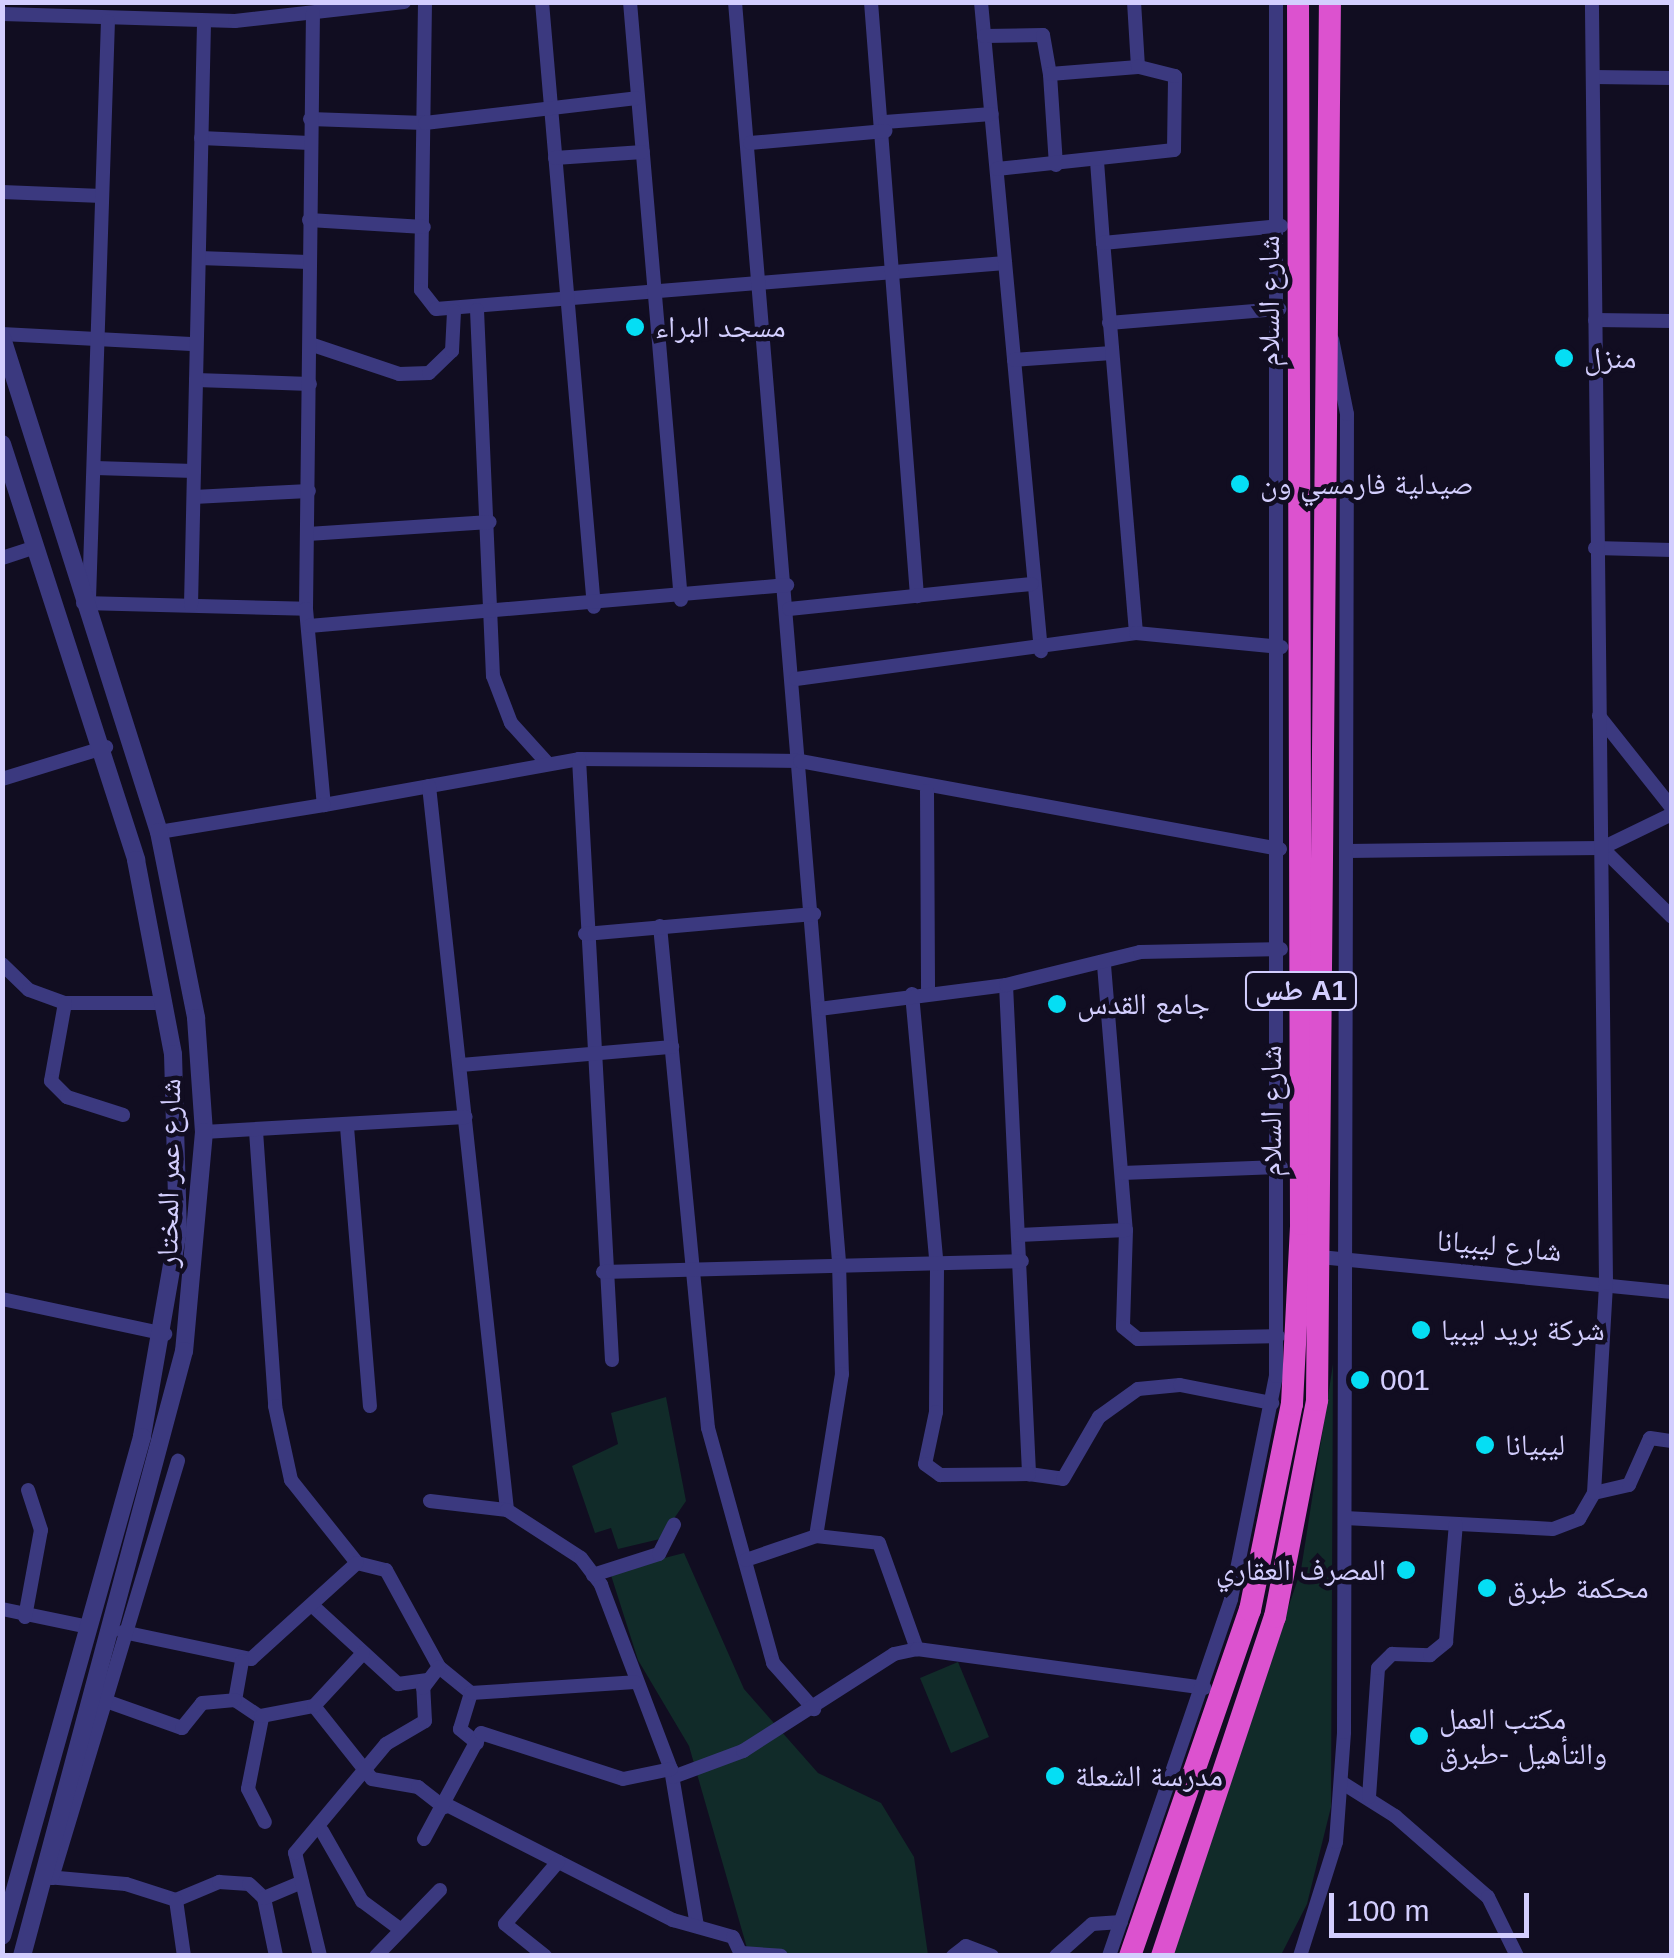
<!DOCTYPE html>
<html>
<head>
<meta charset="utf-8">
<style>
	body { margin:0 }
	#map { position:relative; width:1674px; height:1958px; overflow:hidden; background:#110d21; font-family:Helvetica,"Noto Naskh Arabic",sans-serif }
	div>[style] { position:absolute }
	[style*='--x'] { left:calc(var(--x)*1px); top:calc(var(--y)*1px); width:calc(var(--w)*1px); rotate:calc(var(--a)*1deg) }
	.green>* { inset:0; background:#112b29 }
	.minor>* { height:14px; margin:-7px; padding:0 7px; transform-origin:7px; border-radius:7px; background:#3b397f }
	.tertiary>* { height:18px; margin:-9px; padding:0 9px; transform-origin:9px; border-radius:9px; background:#3b397f }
	.trunk>* { height:22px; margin:-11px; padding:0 11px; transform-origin:11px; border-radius:11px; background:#dc52cf }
	.dots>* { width:28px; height:28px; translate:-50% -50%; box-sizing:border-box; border:5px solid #110d21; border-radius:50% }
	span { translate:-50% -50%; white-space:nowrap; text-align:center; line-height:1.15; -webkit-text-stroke:9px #110d21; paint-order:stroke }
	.shield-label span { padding:2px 8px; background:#110d21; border:2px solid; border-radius:8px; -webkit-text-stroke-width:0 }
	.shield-label { font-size:28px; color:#d3cefe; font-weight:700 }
	.street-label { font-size:30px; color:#d3cefe }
	.poi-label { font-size:30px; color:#d3cefe }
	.left { translate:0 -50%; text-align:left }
	.right { translate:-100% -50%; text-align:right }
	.frame { position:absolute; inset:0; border:5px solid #d3cefe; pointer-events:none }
	.scale { position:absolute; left:1329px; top:1893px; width:200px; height:45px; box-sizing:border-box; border:5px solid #d3cefe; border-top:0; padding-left:12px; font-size:30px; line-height:35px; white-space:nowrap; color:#d3cefe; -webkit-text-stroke:8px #110d21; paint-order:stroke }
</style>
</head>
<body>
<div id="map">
	<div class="green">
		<div style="clip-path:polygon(1333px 1364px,1331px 1807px,1307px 1904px,1281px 1955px,1169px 1956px,1301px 1570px)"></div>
		<div style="clip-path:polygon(666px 1397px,686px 1501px,660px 1539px,618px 1549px,611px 1528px,595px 1533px,572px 1466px,618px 1444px,611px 1413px)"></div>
		<div style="clip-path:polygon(684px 1553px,744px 1689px,818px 1773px,881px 1803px,914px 1857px,928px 1955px,749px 1955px,689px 1746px,638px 1660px,610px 1572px)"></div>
		<div style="clip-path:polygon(958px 1662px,989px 1737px,951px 1753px,920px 1678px)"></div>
	</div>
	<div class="minor">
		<div style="--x:425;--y:2;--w:288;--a:90.8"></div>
		<div style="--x:421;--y:290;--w:24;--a:52"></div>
		<div style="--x:436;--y:309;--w:571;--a:-4.62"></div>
		<div style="--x:542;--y:2;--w:607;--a:85.09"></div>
		<div style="--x:630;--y:2;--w:600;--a:85.13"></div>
		<div style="--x:735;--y:2;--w:1264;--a:85.28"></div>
		<div style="--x:839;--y:1262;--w:112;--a:88.5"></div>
		<div style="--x:842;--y:1374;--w:164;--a:99.1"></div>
		<div style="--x:871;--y:2;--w:596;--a:85.57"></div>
		<div style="--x:981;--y:2;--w:652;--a:84.72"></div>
		<div style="--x:2;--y:14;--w:233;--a:1.7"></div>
		<div style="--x:235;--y:21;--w:170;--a:-6.4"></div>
		<div style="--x:984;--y:36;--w:59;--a:-1"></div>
		<div style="--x:1043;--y:35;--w:40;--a:80"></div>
		<div style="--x:1593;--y:77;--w:79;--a:0.7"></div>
		<div style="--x:310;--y:119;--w:115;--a:2"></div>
		<div style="--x:425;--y:123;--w:213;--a:-6.7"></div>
		<div style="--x:885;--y:122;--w:107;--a:-4.3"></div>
		<div style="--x:201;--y:138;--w:109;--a:2.6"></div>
		<div style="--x:750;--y:143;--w:136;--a:-5.1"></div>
		<div style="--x:555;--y:158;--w:88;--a:-3.9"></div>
		<div style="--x:1097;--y:161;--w:82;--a:85.8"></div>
		<div style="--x:1056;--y:165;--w:91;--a:-93.8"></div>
		<div style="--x:1050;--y:74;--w:88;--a:-4.5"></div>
		<div style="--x:1138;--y:67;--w:65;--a:-93.5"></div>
		<div style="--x:997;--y:169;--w:178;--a:-6.1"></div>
		<div style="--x:1174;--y:150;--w:74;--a:-89.2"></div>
		<div style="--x:1175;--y:76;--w:38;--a:-166"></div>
		<div style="--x:2;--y:192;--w:100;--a:2.3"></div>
		<div style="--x:309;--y:220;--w:115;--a:3.5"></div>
		<div style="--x:199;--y:258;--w:109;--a:2.1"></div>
		<div style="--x:477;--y:310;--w:366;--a:87.5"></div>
		<div style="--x:493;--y:676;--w:50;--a:69"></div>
		<div style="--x:511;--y:723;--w:55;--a:47.9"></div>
		<div style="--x:1595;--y:320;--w:77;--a:0.7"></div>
		<div style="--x:1109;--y:323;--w:171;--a:-4.7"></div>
		<div style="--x:2;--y:334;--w:194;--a:3"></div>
		<div style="--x:310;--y:344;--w:94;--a:18.6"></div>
		<div style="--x:399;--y:374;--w:30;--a:-2"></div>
		<div style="--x:429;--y:373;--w:32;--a:-44"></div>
		<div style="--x:452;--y:351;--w:40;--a:-87.1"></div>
		<div style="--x:1014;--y:360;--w:98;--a:-4.1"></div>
		<div style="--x:196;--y:380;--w:114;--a:2"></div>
		<div style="--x:95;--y:468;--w:99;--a:1.7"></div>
		<div style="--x:194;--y:497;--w:115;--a:-3"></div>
		<div style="--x:308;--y:534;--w:182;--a:-3.8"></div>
		<div style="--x:1595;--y:548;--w:77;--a:1.5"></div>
		<div style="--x:2;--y:558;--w:35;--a:-18"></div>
		<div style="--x:89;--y:599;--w:578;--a:-88.12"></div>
		<div style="--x:83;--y:603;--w:223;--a:1.5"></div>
		<div style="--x:306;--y:609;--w:596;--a:-89.33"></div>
		<div style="--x:191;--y:605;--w:584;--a:-88.72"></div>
		<div style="--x:306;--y:609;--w:197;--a:84.8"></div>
		<div style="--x:324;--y:805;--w:259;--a:-10.2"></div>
		<div style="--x:579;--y:759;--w:221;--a:0.5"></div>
		<div style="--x:800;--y:761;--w:488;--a:10.4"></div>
		<div style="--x:789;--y:609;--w:244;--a:-5.9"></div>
		<div style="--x:309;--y:626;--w:480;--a:-4.9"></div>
		<div style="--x:1136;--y:633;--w:391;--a:-94.8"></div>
		<div style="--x:1103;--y:243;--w:179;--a:-5.5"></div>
		<div style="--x:796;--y:679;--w:343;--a:-7.7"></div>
		<div style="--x:1136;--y:633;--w:146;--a:5.5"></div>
		<div style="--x:1599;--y:716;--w:117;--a:51.6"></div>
		<div style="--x:579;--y:759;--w:602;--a:86.86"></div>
		<div style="--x:2;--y:779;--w:109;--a:-17.1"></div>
		<div style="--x:429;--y:786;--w:728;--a:83.85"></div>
		<div style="--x:927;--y:791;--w:200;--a:89.7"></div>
		<div style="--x:159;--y:832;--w:167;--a:-9.3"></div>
		<div style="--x:1602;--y:848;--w:98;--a:44.6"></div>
		<div style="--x:1347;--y:851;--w:255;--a:-0.7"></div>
		<div style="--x:1602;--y:848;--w:78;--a:-25.9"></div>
		<div style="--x:660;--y:926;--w:504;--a:84.54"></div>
		<div style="--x:708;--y:1428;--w:244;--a:74.5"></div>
		<div style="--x:773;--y:1663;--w:62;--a:48.3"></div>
		<div style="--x:585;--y:934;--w:230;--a:-5"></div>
		<div style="--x:2;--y:964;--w:37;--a:44"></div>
		<div style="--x:29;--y:990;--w:38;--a:20"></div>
		<div style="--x:65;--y:1003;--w:100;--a:0"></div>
		<div style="--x:1104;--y:965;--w:266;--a:85.3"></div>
		<div style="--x:1126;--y:1230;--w:97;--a:91.8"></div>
		<div style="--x:1123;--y:1327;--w:19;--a:39"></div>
		<div style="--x:1138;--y:1339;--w:140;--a:-1.2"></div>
		<div style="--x:1006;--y:985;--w:490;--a:87.3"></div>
		<div style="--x:1029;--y:1474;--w:34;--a:8"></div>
		<div style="--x:1063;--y:1479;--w:72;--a:-59.9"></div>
		<div style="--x:1099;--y:1417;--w:48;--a:-35.7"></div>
		<div style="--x:1138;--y:1389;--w:42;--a:-5.4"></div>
		<div style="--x:1180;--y:1385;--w:94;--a:11.1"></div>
		<div style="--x:912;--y:994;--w:275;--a:84.8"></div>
		<div style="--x:937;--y:1268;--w:144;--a:90.4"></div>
		<div style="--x:936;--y:1412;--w:53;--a:101.9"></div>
		<div style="--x:925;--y:1464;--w:19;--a:36"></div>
		<div style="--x:940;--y:1475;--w:89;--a:-0.6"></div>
		<div style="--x:65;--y:1003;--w:79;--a:100.2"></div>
		<div style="--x:51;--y:1081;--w:23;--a:45"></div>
		<div style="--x:67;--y:1097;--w:59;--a:17.8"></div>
		<div style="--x:819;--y:1009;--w:189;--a:-7.3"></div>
		<div style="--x:1006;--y:985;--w:138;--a:-13.8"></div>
		<div style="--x:1140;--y:952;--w:141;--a:-1.2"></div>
		<div style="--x:461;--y:1065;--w:212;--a:-4.9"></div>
		<div style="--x:347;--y:1127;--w:280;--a:85.3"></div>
		<div style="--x:256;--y:1131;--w:276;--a:86"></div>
		<div style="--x:275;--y:1406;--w:76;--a:77.8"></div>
		<div style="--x:291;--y:1480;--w:106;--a:51.5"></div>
		<div style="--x:357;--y:1563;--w:30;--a:14"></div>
		<div style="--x:386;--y:1570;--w:111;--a:61.3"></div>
		<div style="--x:439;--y:1667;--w:41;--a:39.1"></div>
		<div style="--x:204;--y:1132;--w:262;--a:-3.3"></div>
		<div style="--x:1122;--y:1173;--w:159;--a:-2.2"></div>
		<div style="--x:1019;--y:1235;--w:107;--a:-2.7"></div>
		<div style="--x:1320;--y:1257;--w:354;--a:5.7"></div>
		<div style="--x:603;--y:1272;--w:419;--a:-1.5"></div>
		<div style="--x:2;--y:1299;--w:167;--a:12.1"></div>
		<div style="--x:1594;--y:1493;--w:36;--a:-13"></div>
		<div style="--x:1629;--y:1485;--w:51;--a:-65.9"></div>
		<div style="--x:1650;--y:1438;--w:22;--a:8"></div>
		<div style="--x:430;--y:1501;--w:78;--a:6.7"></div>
		<div style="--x:507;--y:1510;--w:88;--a:33"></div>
		<div style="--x:581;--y:1558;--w:34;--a:53"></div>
		<div style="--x:601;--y:1585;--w:197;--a:69.2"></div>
		<div style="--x:671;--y:1769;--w:159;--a:80.6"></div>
		<div style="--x:1345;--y:1518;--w:208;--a:3"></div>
		<div style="--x:1553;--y:1529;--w:28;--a:-21"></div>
		<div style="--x:1579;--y:1519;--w:30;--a:-60"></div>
		<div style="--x:1594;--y:1493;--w:210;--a:-86.7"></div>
		<div style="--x:1606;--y:1283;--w:1281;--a:-90.63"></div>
		<div style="--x:746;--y:1560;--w:74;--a:-18.9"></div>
		<div style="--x:816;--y:1536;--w:63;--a:6.3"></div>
		<div style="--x:879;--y:1543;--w:113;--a:70.3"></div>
		<div style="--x:593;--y:1575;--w:69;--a:-17.7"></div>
		<div style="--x:659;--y:1554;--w:33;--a:-63"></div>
		<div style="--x:315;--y:1608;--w:113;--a:42.5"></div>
		<div style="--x:398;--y:1684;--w:28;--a:-8"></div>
		<div style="--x:2;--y:1609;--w:89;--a:11.7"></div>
		<div style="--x:25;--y:1617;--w:88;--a:-79.6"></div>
		<div style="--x:41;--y:1530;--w:42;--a:-108"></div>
		<div style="--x:123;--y:1632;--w:131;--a:11.9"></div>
		<div style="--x:251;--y:1659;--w:143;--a:-42.2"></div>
		<div style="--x:242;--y:1661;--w:40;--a:100"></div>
		<div style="--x:235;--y:1700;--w:32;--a:34"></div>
		<div style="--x:262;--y:1718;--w:72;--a:101.2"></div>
		<div style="--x:248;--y:1789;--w:37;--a:63"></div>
		<div style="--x:103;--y:1700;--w:84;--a:19.5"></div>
		<div style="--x:182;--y:1728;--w:32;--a:-51"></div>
		<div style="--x:202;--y:1703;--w:33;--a:-5"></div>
		<div style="--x:314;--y:1706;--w:93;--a:51.5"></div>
		<div style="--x:372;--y:1779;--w:47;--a:9.9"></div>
		<div style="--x:418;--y:1787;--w:33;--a:38"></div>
		<div style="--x:261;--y:1716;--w:54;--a:-10.7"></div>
		<div style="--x:314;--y:1706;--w:72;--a:-47.2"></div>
		<div style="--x:477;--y:1743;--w:22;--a:-141"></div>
		<div style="--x:460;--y:1729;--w:38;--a:-73"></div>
		<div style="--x:471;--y:1693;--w:164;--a:-3.8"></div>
		<div style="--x:673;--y:1777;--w:75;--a:-20.4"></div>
		<div style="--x:743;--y:1751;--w:179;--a:-32.7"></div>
		<div style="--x:894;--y:1654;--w:24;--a:-12"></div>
		<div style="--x:917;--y:1649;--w:290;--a:7.7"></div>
		<div style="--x:1341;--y:1782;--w:64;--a:32.2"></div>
		<div style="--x:1395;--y:1816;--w:123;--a:41.1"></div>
		<div style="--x:1488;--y:1897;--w:66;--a:63.8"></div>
		<div style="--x:1369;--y:1797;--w:129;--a:-86"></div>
		<div style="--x:1378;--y:1668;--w:20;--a:-45"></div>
		<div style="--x:1392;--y:1654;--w:38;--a:2"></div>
		<div style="--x:1430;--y:1655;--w:21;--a:-39"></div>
		<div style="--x:1446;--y:1642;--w:118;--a:-85.2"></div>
		<div style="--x:447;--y:1805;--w:254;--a:27"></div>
		<div style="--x:673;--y:1920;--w:62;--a:15.8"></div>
		<div style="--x:733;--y:1937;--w:21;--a:65"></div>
		<div style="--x:322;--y:1831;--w:81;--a:60.3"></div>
		<div style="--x:362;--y:1901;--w:44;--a:36.6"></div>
		<div style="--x:424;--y:1839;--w:120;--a:-61.7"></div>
		<div style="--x:481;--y:1733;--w:149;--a:17.9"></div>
		<div style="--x:623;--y:1779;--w:49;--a:-11.8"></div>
		<div style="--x:47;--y:1877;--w:79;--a:5.1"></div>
		<div style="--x:126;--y:1884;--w:52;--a:17.7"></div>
		<div style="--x:176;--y:1900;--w:47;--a:-22.7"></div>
		<div style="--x:219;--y:1882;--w:30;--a:4"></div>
		<div style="--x:249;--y:1884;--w:21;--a:43"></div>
		<div style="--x:264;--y:1898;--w:59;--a:78.3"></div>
		<div style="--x:52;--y:1878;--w:436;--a:-73.2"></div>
		<div style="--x:264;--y:1898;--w:41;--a:-22.8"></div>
		<div style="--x:176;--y:1900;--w:57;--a:81.9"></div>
		<div style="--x:742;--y:1953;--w:39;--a:4"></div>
		<div style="--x:320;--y:1956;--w:106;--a:-103.6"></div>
		<div style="--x:295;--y:1853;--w:142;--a:-50.1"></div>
		<div style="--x:386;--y:1744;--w:45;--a:-30.5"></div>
		<div style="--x:425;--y:1721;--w:33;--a:-93"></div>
		<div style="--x:423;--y:1688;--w:26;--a:-53"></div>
		<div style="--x:376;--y:1956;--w:92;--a:-45.9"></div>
		<div style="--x:545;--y:1956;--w:51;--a:-141.3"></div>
		<div style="--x:505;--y:1924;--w:82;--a:-49.5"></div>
		<div style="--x:953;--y:1956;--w:16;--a:-38"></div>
		<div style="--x:966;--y:1946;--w:28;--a:21"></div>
		<div style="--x:1056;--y:1956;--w:48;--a:-41.6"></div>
		<div style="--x:1092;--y:1924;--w:29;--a:-4"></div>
		<div style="--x:1109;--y:1956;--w:377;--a:-71.1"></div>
		<div style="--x:1231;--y:1599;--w:227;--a:-78.6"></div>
		<div style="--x:1276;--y:1376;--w:1374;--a:-90"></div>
		<div style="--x:1300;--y:1956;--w:120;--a:-72.5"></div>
		<div style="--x:1336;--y:1842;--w:110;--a:-85.8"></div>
		<div style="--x:1344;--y:1732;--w:1318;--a:-89.87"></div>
		<div style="--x:1347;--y:414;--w:76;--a:-101.3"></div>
	</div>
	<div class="tertiary">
		<div style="--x:2;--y:338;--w:518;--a:72.37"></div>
		<div style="--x:159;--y:832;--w:190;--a:78.7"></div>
		<div style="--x:196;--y:1018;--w:114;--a:86"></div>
		<div style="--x:204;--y:1132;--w:220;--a:95.2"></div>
		<div style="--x:184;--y:1351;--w:626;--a:104.99"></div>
		<div style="--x:2;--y:444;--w:437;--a:72.1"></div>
		<div style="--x:136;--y:860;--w:197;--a:79.2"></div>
		<div style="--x:173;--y:1054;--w:176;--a:88.4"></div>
		<div style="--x:178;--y:1230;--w:210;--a:99.9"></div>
		<div style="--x:142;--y:1437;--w:518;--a:105.67"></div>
	</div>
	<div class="trunk">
		<div style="--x:1130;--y:1956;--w:366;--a:-70.9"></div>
		<div style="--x:1250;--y:1610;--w:210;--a:-78.5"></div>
		<div style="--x:1292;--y:1404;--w:180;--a:-87.1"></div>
		<div style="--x:1301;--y:1224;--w:1222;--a:-90.14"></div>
		<div style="--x:1162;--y:1956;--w:357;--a:-71.6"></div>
		<div style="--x:1275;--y:1617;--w:221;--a:-79"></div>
		<div style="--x:1317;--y:1400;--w:1398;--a:-89.47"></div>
	</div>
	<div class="dots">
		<div style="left:635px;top:327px;background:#05def4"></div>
		<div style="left:1564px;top:358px;background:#05def4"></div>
		<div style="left:1240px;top:484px;background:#05def4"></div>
		<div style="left:1057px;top:1004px;background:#05def4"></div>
		<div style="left:1421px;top:1330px;background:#05def4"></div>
		<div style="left:1360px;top:1380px;background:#05def4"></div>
		<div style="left:1485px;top:1445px;background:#05def4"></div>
		<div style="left:1406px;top:1570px;background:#05def4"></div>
		<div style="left:1487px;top:1588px;background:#05def4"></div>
		<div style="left:1419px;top:1736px;background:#05def4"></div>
		<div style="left:1055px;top:1776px;background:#05def4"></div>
	</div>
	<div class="shield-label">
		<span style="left:1301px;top:991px">طس A1</span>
	</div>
	<div class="street-label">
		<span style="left:1269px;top:301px;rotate:-90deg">شارع السلام</span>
		<span style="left:1271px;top:1111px;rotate:-90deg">شارع السلام</span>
		<span style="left:169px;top:1173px;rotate:-89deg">شارع عمر المختار</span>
		<span style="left:1499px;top:1246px;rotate:5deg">شارع ليبيانا</span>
	</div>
	<div class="poi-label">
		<span class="left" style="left:655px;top:327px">مسجد البراء</span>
		<span class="left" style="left:1584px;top:358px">منزل</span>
		<span class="left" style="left:1260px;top:484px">صيدلية فارمسي ون</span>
		<span class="left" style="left:1077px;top:1004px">جامع القدس</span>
		<span class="left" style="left:1441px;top:1330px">شركة بريد ليبيا</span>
		<span class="left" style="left:1380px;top:1380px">001</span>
		<span class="left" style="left:1505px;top:1445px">ليبيانا</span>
		<span class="right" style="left:1386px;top:1570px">المصرف العقاري</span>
		<span class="left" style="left:1507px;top:1588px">محكمة طبرق</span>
		<span class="left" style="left:1439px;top:1736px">مكتب العمل<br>والتأهيل -طبرق</span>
		<span class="left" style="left:1075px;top:1776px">مدرسة الشعلة</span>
	</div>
	<div class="frame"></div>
	<div class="scale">100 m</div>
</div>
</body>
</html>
